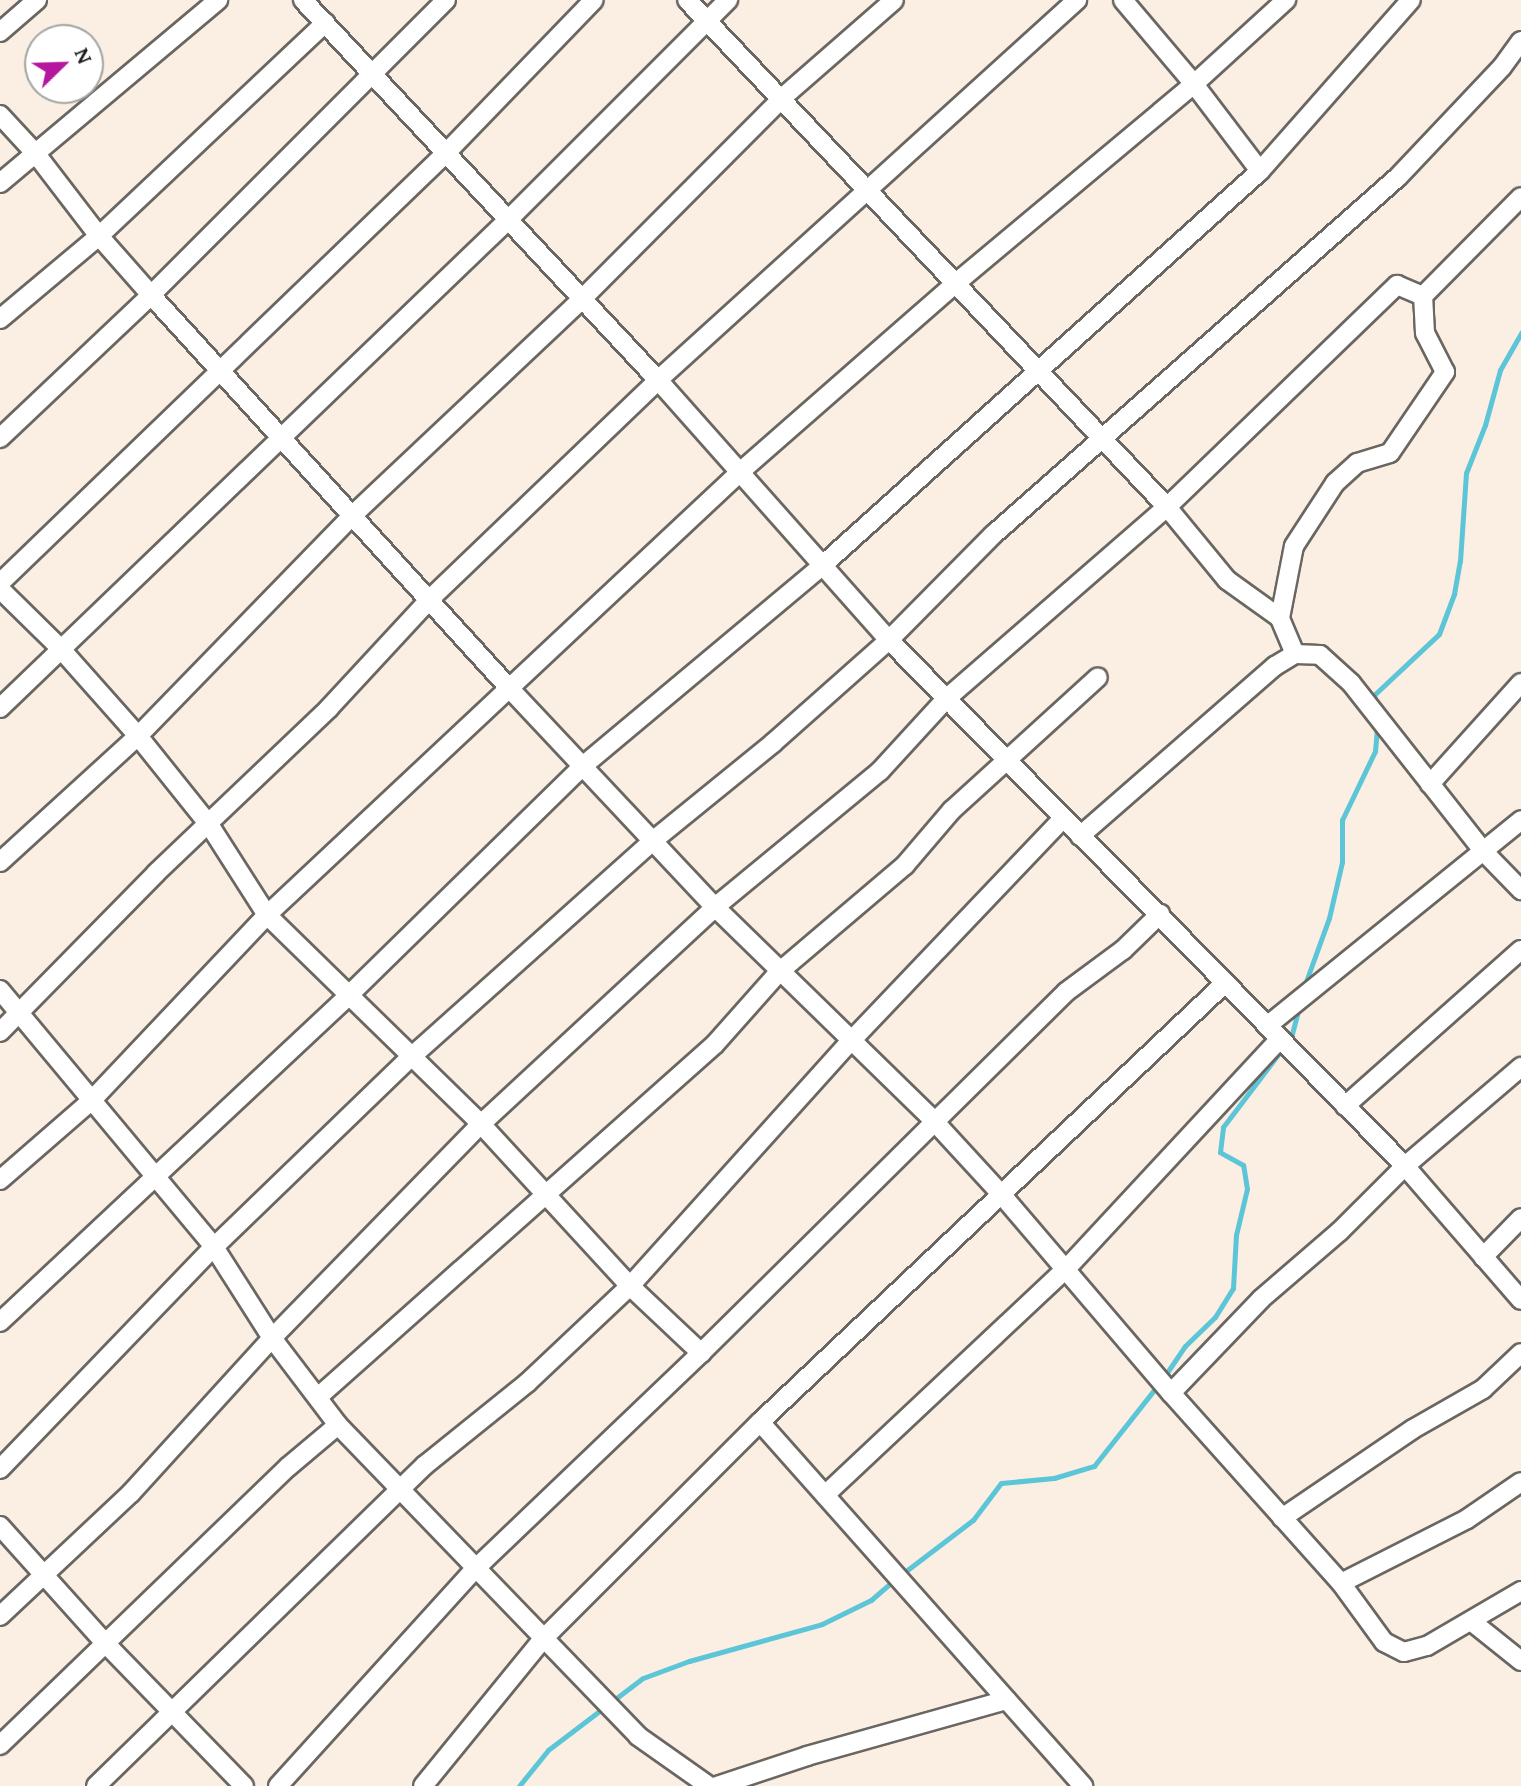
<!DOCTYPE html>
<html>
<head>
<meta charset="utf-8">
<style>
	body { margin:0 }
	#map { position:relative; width:1521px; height:1786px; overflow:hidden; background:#faefe2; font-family:"Gentium Book Plus",serif }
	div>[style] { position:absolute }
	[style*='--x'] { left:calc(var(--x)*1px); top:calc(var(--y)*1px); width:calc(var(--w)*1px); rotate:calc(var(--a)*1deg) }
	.stream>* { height:5px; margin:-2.5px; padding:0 2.5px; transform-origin:2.5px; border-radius:2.5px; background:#5cc5d8 }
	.roads { filter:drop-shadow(2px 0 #6a6661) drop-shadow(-2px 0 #6a6661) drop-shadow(0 2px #6a6661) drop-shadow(0 -2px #6a6661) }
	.minor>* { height:18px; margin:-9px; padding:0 9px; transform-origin:9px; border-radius:9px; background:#fff }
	span { translate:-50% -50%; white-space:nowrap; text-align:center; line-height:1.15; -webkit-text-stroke:6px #fff; paint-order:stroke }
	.north { position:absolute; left:24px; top:24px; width:80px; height:80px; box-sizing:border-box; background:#fff; border:2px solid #a4a4a4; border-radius:50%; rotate:67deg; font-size:22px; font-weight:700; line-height:32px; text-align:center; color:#1c1c1c }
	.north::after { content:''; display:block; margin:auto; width:28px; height:36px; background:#b5179e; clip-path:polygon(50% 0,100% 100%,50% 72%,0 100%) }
</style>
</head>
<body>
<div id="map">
	<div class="stream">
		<div style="--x:1376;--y:705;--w:10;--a:-101"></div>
		<div style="--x:1374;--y:695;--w:89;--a:-43.2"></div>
		<div style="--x:1439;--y:634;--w:43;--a:-69.4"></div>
		<div style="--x:1454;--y:594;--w:34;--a:-80"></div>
		<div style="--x:1460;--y:561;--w:88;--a:-86.1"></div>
		<div style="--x:1466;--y:473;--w:52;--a:-68.4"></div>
		<div style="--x:1485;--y:425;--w:57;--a:-74.7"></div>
		<div style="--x:1500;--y:370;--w:43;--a:-60.4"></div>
		<div style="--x:1304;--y:987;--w:73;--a:-70.1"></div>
		<div style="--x:1329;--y:918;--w:57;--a:-76.9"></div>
		<div style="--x:1342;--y:862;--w:42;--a:-90"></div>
		<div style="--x:1342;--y:820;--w:76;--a:-64.4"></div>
		<div style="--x:1375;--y:751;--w:24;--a:-85"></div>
		<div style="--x:1290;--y:1041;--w:34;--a:-75"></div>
		<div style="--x:1164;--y:1377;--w:37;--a:-56"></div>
		<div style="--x:1185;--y:1346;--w:42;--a:-44"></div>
		<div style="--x:1215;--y:1317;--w:34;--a:-58"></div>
		<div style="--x:1233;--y:1288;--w:53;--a:-86.8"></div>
		<div style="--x:1236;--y:1235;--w:47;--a:-76.6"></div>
		<div style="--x:1247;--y:1189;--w:24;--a:-99"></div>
		<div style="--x:1243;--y:1165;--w:26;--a:-151"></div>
		<div style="--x:1220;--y:1152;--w:25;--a:-83"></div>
		<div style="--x:1223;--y:1127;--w:99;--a:-52.8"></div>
		<div style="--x:902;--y:1574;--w:89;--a:-37.3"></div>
		<div style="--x:973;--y:1520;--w:46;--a:-52.9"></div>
		<div style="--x:1001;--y:1483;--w:53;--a:-5.4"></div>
		<div style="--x:1054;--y:1478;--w:42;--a:-16.7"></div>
		<div style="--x:1094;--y:1466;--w:103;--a:-51.7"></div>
		<div style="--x:519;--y:1786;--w:46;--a:-51.1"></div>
		<div style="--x:548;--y:1750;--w:119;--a:-37.2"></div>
		<div style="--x:643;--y:1678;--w:49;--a:-20.3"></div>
		<div style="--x:689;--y:1661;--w:138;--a:-15.5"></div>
		<div style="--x:822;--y:1624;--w:55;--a:-26.1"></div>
		<div style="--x:871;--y:1600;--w:30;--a:-41"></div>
	</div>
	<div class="roads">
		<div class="minor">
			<div style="--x:303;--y:0;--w:520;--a:46.95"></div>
			<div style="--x:658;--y:380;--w:348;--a:48.4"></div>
			<div style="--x:889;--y:640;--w:737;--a:45.55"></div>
			<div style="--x:1405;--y:1166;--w:177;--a:49.1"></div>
			<div style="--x:1123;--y:0;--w:110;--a:49.8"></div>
			<div style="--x:1194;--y:84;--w:109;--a:52.8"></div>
			<div style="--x:0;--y:32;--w:49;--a:-40.9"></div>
			<div style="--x:0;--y:115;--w:53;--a:47.3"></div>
			<div style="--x:36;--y:154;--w:103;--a:52.5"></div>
			<div style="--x:99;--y:236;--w:79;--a:48.6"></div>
			<div style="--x:151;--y:295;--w:533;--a:47.66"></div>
			<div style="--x:510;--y:689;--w:299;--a:46.8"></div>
			<div style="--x:715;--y:907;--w:305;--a:44.3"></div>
			<div style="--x:933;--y:1120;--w:100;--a:47.4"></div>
			<div style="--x:1001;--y:1194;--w:262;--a:49.5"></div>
			<div style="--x:1171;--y:1393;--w:255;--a:48.2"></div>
			<div style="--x:1341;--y:1583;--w:73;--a:53.9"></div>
			<div style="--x:1384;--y:1642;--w:22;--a:27"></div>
			<div style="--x:1404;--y:1652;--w:24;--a:-15"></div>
			<div style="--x:1427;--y:1646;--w:109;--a:-30.3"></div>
			<div style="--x:0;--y:183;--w:285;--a:-40"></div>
			<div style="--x:0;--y:319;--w:129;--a:-40"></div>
			<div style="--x:99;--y:236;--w:311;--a:-43.3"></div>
			<div style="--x:0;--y:438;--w:208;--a:-43.4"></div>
			<div style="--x:151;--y:295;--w:417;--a:-45"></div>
			<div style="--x:0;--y:583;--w:621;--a:-43.96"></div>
			<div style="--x:447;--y:152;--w:211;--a:-46"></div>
			<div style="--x:0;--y:589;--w:84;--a:44.5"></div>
			<div style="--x:60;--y:648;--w:118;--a:48.4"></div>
			<div style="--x:138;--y:736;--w:115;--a:51.3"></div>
			<div style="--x:210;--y:826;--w:106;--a:57.4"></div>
			<div style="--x:267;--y:915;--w:299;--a:44.3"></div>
			<div style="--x:481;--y:1124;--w:220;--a:47.4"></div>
			<div style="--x:630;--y:1286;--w:98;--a:43.3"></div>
			<div style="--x:1280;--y:618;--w:73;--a:-79"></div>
			<div style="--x:1294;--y:546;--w:75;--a:-56.9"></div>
			<div style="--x:1335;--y:483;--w:30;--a:-42"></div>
			<div style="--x:1357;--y:463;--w:34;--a:-17"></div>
			<div style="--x:1390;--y:453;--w:98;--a:-55.8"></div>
			<div style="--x:1445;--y:372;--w:44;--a:-117.1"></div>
			<div style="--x:1425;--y:333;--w:37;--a:-93"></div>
			<div style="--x:1295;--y:654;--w:39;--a:-113"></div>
			<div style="--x:1280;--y:618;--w:65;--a:-144.4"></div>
			<div style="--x:1227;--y:580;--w:94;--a:-129.4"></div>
			<div style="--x:1167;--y:507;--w:320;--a:-44"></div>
			<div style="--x:1397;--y:285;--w:28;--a:23"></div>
			<div style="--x:1423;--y:296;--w:139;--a:-45.3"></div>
			<div style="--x:0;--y:708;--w:706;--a:-43.85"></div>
			<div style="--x:509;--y:219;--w:310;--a:-45"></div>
			<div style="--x:1430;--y:784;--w:136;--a:-48"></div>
			<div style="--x:1080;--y:836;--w:259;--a:-41.1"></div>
			<div style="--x:1275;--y:666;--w:23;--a:-31"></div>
			<div style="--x:1295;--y:654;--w:25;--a:2"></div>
			<div style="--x:1320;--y:655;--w:42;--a:42.1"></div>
			<div style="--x:1351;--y:683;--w:216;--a:51.8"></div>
			<div style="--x:1485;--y:853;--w:52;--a:45.8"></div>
			<div style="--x:0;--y:862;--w:187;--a:-42.4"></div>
			<div style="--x:138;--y:736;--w:310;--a:-45.8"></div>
			<div style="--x:354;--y:514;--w:313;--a:-43.3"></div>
			<div style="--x:582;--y:299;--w:285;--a:-45.1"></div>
			<div style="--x:783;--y:97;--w:147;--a:-41.1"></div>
			<div style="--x:0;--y:990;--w:334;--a:50.2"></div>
			<div style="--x:214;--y:1247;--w:108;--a:57.5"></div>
			<div style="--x:272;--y:1338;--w:109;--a:52.8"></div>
			<div style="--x:338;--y:1425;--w:432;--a:46"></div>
			<div style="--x:638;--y:1736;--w:87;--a:35.2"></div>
			<div style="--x:1267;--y:1026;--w:327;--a:-39"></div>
			<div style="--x:0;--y:1032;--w:223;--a:-45.5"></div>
			<div style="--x:156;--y:873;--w:239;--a:-43.6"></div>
			<div style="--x:329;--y:708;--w:150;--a:-47.2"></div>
			<div style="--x:431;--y:598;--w:315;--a:-43.8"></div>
			<div style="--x:658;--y:380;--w:566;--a:-42.21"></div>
			<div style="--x:1345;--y:1106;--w:235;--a:-41.6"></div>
			<div style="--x:0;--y:1180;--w:122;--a:-41"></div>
			<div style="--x:92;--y:1100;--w:255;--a:-46.6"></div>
			<div style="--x:267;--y:915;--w:648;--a:-43.12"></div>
			<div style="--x:740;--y:472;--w:287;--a:-41.2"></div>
			<div style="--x:956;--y:283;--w:310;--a:-39.9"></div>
			<div style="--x:1194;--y:84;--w:125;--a:-42.4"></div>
			<div style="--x:1483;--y:1257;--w:54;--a:-45.7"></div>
			<div style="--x:0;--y:1322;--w:475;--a:-43.1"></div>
			<div style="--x:347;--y:997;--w:332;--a:-44.4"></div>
			<div style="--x:584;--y:765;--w:313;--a:-39.9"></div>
			<div style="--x:824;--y:564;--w:587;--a:-42.03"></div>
			<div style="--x:1260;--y:171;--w:228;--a:-48.6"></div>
			<div style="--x:1171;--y:1393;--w:130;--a:-46.2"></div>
			<div style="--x:1261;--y:1299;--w:104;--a:-40.7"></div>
			<div style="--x:1340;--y:1231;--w:92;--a:-45"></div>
			<div style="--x:1405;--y:1166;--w:153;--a:-40.5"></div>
			<div style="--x:318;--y:1397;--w:531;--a:-41.64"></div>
			<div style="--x:715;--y:1044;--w:96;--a:-48.4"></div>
			<div style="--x:779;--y:972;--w:165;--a:-40.3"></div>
			<div style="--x:905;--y:865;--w:72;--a:-49.5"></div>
			<div style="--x:952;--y:810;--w:197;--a:-42.3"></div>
			<div style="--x:760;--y:1422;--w:487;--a:48.4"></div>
			<div style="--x:0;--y:1469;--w:308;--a:-46.1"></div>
			<div style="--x:214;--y:1247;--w:272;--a:-44"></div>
			<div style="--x:410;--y:1058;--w:329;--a:-41.8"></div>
			<div style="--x:655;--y:839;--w:152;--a:-39.1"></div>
			<div style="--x:773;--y:743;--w:155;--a:-41.6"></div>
			<div style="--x:889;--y:640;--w:149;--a:-45.3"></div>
			<div style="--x:994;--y:534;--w:539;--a:-41.47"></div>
			<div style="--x:1398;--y:177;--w:151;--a:-46.6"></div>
			<div style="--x:1502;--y:67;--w:32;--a:-54"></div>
			<div style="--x:825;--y:1495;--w:330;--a:-43.2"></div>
			<div style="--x:1066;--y:1269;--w:314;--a:-47.1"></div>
			<div style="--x:1282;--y:1518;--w:158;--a:-34.2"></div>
			<div style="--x:1413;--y:1429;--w:81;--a:-29.7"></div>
			<div style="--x:1483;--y:1389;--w:52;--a:-43.5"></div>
			<div style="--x:0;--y:1526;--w:159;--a:48.1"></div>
			<div style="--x:106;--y:1644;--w:198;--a:45.8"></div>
			<div style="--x:1341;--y:1583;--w:141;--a:-26.9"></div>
			<div style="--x:1467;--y:1519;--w:65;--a:-34.4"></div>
			<div style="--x:0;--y:1616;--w:180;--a:-43.2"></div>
			<div style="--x:131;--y:1493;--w:210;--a:-47.7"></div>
			<div style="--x:272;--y:1338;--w:299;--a:-45.7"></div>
			<div style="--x:481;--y:1124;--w:319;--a:-42.8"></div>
			<div style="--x:715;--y:907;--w:214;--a:-39.5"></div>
			<div style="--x:880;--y:771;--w:98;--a:-47.5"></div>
			<div style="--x:946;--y:699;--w:293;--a:-41"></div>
			<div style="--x:1167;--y:507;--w:698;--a:-133.43"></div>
			<div style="--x:1471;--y:1621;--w:64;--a:38.7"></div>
			<div style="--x:0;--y:1745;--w:400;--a:-44"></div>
			<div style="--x:288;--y:1467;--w:65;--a:-40"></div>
			<div style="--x:96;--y:1786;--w:460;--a:-44.3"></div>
			<div style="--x:425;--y:1465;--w:131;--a:-38.8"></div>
			<div style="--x:527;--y:1383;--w:141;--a:-43.3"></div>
			<div style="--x:630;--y:1286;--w:329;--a:-48"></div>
			<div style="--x:850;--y:1042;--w:309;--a:-46.4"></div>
			<div style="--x:278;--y:1786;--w:293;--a:-47.8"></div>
			<div style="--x:475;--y:1569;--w:313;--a:-43.7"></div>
			<div style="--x:701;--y:1353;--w:513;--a:-44.68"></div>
			<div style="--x:1066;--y:992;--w:71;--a:-36.4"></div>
			<div style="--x:1123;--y:950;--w:52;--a:-44.2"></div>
			<div style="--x:423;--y:1786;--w:190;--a:-50.8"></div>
			<div style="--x:543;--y:1639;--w:307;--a:-45"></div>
			<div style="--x:760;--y:1422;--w:639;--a:-43.35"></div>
			<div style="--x:717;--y:1786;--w:95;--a:-18.4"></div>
			<div style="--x:807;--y:1756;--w:207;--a:-15.7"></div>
		</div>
	</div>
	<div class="north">N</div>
</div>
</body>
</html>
